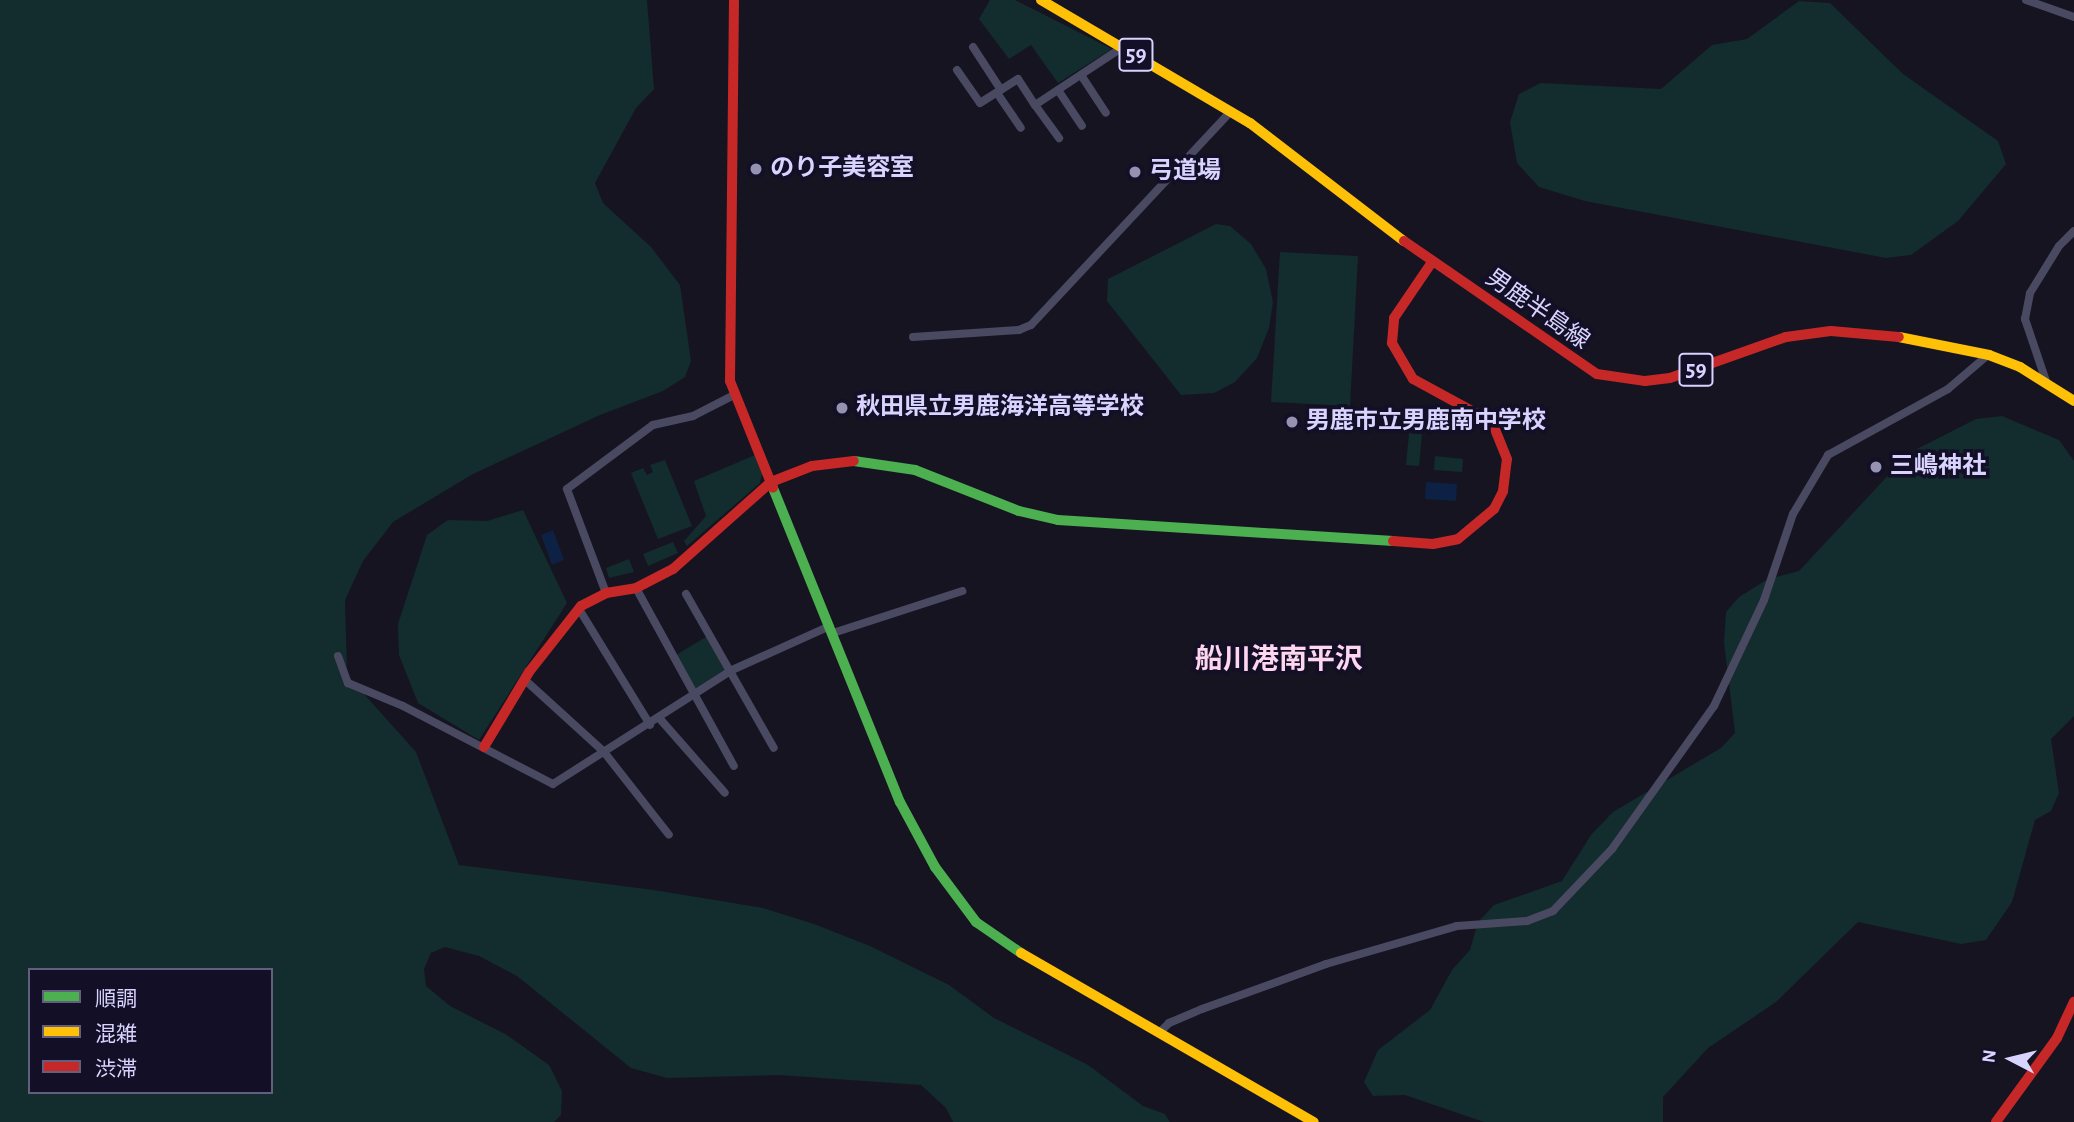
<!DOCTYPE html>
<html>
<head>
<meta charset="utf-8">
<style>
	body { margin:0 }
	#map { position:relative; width:2074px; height:1122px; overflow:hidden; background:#161421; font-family:"Alegreya Sans","Noto Sans JP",sans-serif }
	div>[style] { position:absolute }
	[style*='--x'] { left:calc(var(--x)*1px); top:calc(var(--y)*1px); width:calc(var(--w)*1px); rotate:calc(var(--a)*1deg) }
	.green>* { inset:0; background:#132c2d }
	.water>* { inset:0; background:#0d2144 }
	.street>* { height:8px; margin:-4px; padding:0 4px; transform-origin:4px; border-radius:4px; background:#4a4962 }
	.fast>* { height:10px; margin:-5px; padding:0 5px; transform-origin:5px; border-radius:5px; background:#4caf50 }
	.slow>* { height:10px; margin:-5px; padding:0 5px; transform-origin:5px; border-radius:5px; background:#ffc107 }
	.jam>* { height:10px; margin:-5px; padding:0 5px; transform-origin:5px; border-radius:5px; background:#c62828 }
	.dots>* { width:19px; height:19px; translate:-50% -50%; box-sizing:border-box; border:4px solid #130f26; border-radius:50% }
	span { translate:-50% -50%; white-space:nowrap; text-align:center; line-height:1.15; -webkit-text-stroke:7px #130f26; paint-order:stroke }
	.shield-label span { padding:2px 5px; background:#130f26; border:2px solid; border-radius:5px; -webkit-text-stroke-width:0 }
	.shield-label { font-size:23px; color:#d9d4ff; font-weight:700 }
	.poi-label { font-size:24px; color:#d9d4ff; font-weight:700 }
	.left { translate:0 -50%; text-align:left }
	.street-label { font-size:24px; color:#d9d4ff }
	.quarter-label { font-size:28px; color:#ffd6f0; font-weight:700 }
	.legend { position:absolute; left:28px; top:968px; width:245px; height:126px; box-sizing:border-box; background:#130f26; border:2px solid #625e7d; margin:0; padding:9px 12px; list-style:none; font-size:21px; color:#d9d4ff }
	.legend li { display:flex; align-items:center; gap:14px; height:35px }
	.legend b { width:35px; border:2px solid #625e7d }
	.north { position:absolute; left:1976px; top:1024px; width:70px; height:70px; -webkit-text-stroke:5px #130f26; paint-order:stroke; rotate:277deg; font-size:19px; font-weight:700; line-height:28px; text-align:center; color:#d9d4ff }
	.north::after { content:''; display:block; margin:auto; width:24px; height:32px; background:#d9d4ff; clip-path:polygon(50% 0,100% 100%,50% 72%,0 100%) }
</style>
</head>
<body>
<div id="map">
	<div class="green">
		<div style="clip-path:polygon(evenodd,0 0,647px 0,654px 89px,636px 108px,595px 183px,603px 203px,651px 247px,680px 285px,691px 361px,685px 377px,663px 391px,600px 415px,473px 474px,393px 522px,363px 561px,345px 600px,347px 675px,416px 752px,459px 865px,654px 890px,763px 908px,814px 924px,870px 946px,949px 985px,994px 1018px,1088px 1065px,1143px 1106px,1165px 1114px,1170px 1122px,953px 1122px,946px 1108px,921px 1085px,779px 1075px,667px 1078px,631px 1068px,517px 976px,479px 956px,445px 947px,431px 953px,424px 969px,426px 986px,450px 1006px,507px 1035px,549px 1065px,562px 1091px,561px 1115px,554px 1122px,0 1122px,0 0,30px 970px,271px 970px,271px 1092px,30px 1092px,30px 970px)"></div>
		<div style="clip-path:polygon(990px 0,1015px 0,1112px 49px,1058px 83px,1031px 45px,1009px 59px,979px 19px)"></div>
		<div style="clip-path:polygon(1799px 1px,1830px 3px,1903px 74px,1998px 141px,2006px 164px,1958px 221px,1911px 255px,1886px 258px,1585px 201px,1539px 187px,1517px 163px,1510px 122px,1519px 94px,1541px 83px,1661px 89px,1712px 45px,1747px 39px)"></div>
		<div style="clip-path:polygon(1216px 224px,1230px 226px,1251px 244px,1266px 269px,1273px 302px,1269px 328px,1257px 358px,1235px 382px,1214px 393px,1181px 395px,1107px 301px,1108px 279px)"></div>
		<div style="clip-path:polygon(1280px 252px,1358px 256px,1350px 406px,1271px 402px)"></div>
		<div style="clip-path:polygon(2002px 416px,2059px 440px,2074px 461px,2074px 716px,2051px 739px,2059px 793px,2051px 811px,2035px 820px,2012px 902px,1986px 940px,1961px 944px,1858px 922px,1776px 1002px,1708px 1048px,1663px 1097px,1663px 1122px,1484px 1122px,1405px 1095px,1373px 1096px,1364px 1082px,1378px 1050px,1430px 1010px,1452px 970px,1470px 950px,1478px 922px,1494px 905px,1562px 881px,1591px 835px,1613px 812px,1721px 748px,1735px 733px,1724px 642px,1726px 612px,1739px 597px,1768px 579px,1799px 571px,1909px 453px,1976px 419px)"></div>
		<div style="clip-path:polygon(1409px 433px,1422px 434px,1419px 466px,1406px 465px)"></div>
		<div style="clip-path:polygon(755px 455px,763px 469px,760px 483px,687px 546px,684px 541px,706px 516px,694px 481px)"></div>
		<div style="clip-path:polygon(1435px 456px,1463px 459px,1462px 472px,1434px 470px)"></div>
		<div style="clip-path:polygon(665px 460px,692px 526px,658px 539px,631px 473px,643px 468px,647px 475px,653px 472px,650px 465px)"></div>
		<div style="clip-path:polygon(523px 510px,567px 603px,479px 740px,418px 703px,399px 655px,398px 624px,427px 535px,448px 520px,487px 521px)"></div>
		<div style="clip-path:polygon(673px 542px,678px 553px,648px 566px,643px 554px)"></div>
		<div style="clip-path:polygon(629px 559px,634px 572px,609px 578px,606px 568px)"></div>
		<div style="clip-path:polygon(706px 637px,727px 671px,694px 691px,676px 655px)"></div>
	</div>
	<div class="water">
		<div style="clip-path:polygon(1426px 482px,1457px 484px,1456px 501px,1425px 499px)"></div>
		<div style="clip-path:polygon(553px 530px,564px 560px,552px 565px,541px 535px)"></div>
	</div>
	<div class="street">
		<div style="--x:2026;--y:0;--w:51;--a:19.5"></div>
		<div style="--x:973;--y:47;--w:51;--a:56.9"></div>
		<div style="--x:957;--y:70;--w:40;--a:55.1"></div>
		<div style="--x:980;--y:103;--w:45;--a:-32.3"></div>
		<div style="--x:1018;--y:79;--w:31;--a:57"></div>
		<div style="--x:1035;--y:105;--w:105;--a:-33.4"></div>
		<div style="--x:1081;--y:75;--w:45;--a:56.7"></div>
		<div style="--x:1058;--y:90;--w:43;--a:56.3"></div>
		<div style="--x:997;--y:93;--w:42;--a:55.6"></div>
		<div style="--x:1035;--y:105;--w:41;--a:54"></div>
		<div style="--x:913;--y:337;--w:106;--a:-3.8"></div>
		<div style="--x:1019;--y:330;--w:13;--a:-23"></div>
		<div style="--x:1031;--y:325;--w:293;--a:-46.9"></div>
		<div style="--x:2047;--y:384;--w:69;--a:-108.7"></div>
		<div style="--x:2025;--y:319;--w:26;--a:-79"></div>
		<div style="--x:2030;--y:293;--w:55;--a:-58.3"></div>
		<div style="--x:2059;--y:246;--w:21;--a:-45"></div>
		<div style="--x:636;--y:588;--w:203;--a:61.2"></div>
		<div style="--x:606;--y:593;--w:111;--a:-110.6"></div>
		<div style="--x:567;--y:489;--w:107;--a:-36.7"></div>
		<div style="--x:653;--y:425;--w:41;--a:-12.7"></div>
		<div style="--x:693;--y:416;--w:48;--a:-27.1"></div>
		<div style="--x:686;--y:594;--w:177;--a:60.3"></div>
		<div style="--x:579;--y:609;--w:136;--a:58.5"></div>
		<div style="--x:833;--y:633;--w:136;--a:-18"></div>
		<div style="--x:338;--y:656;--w:29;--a:70"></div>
		<div style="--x:348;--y:683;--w:60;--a:22.7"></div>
		<div style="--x:403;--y:706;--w:169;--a:27.5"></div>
		<div style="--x:553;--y:784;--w:212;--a:-32.5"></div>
		<div style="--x:732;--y:670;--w:107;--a:-24.2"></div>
		<div style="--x:525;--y:680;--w:107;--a:42.3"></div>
		<div style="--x:604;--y:752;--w:105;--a:51.9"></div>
		<div style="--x:660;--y:719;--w:98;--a:48.7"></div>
		<div style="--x:1159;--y:1033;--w:14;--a:-45"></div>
		<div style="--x:1169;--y:1023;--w:36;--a:-23"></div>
		<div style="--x:1202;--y:1009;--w:132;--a:-19.9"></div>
		<div style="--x:1326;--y:964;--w:136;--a:-16.2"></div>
		<div style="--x:1457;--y:926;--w:70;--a:-4.1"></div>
		<div style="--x:1527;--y:921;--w:28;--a:-21"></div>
		<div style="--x:1553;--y:911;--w:86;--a:-46.4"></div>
		<div style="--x:1612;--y:849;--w:176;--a:-54.5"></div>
		<div style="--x:1714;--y:706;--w:117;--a:-64.7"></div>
		<div style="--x:1764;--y:600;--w:91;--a:-71.4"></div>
		<div style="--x:1793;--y:514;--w:69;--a:-59.3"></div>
		<div style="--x:1828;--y:455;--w:137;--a:-28.8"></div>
		<div style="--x:1948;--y:389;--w:52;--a:-40.4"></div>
	</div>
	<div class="fast">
		<div style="--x:854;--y:461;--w:62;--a:8.4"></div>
		<div style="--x:915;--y:470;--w:112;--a:21.5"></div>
		<div style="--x:1019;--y:511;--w:40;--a:13"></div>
		<div style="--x:1058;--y:520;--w:336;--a:3.6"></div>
		<div style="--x:773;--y:488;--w:339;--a:68"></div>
		<div style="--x:900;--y:802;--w:74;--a:61.7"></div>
		<div style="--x:935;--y:867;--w:69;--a:53.3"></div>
		<div style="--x:976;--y:922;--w:55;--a:34.6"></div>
	</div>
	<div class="slow">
		<div style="--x:1041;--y:0;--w:243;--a:30.5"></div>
		<div style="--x:1250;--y:123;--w:194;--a:37.5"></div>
		<div style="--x:1899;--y:337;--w:92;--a:11.3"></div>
		<div style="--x:1989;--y:355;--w:33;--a:21"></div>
		<div style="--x:2020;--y:367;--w:64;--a:32.2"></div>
		<div style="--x:1021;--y:953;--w:338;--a:30"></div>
	</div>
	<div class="jam">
		<div style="--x:734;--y:0;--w:381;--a:90.6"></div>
		<div style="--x:730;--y:381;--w:115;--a:68.1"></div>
		<div style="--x:1404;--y:241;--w:234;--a:34.6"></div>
		<div style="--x:1597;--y:374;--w:49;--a:8.3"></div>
		<div style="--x:1645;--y:381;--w:25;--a:-7"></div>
		<div style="--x:1670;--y:378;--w:123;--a:-19.5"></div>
		<div style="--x:1786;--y:337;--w:45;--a:-7.6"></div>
		<div style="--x:1831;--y:331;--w:68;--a:5"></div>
		<div style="--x:1393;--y:541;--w:40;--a:4.3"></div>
		<div style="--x:1433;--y:544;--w:25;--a:-11"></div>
		<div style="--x:1458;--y:539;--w:47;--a:-39.8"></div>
		<div style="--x:1494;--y:509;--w:20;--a:-63"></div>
		<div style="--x:1503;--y:491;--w:32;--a:-83"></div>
		<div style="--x:1507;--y:459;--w:40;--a:-112"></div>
		<div style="--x:1492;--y:422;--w:90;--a:-151.4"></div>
		<div style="--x:1413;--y:379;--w:42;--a:-120.3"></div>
		<div style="--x:1392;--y:343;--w:25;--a:-85"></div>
		<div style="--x:1394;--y:318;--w:68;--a:-55.8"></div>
		<div style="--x:484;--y:747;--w:87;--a:-59"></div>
		<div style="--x:529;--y:672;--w:84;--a:-51.8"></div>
		<div style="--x:581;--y:606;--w:28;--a:-27"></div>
		<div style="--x:606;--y:593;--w:30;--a:-9"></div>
		<div style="--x:636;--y:588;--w:42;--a:-27.2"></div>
		<div style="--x:673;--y:569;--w:131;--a:-41.6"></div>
		<div style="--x:771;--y:482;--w:44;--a:-21.3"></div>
		<div style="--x:812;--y:466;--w:42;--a:-6.8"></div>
		<div style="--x:1996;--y:1122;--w:104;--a:-54"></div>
		<div style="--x:2057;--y:1038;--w:40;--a:-65"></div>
	</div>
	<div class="dots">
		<div style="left:756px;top:169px;background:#9591b1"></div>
		<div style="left:1135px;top:172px;background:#9591b1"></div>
		<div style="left:842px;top:408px;background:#9591b1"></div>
		<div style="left:1292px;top:422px;background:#9591b1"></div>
		<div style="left:1876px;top:467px;background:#9591b1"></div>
	</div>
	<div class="shield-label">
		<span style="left:1136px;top:55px">59</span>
		<span style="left:1696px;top:370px">59</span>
	</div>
	<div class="poi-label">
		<span class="left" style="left:770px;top:169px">のり子美容室</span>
		<span class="left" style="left:1149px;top:172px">弓道場</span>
		<span class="left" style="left:856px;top:408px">秋田県立男鹿海洋高等学校</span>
		<span class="left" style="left:1306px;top:422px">男鹿市立男鹿南中学校</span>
		<span class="left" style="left:1890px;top:467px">三嶋神社</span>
	</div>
	<div class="street-label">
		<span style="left:1537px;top:310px;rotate:35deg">男鹿半島線</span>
	</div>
	<div class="quarter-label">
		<span style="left:1279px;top:660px">船川港南平沢</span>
	</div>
	<ul class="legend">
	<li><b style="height:9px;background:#4caf50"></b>順調</li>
	<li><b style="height:9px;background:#ffc107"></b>混雑</li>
	<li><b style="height:9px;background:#c62828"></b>渋滞</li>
	</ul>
	<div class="north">N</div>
</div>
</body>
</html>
